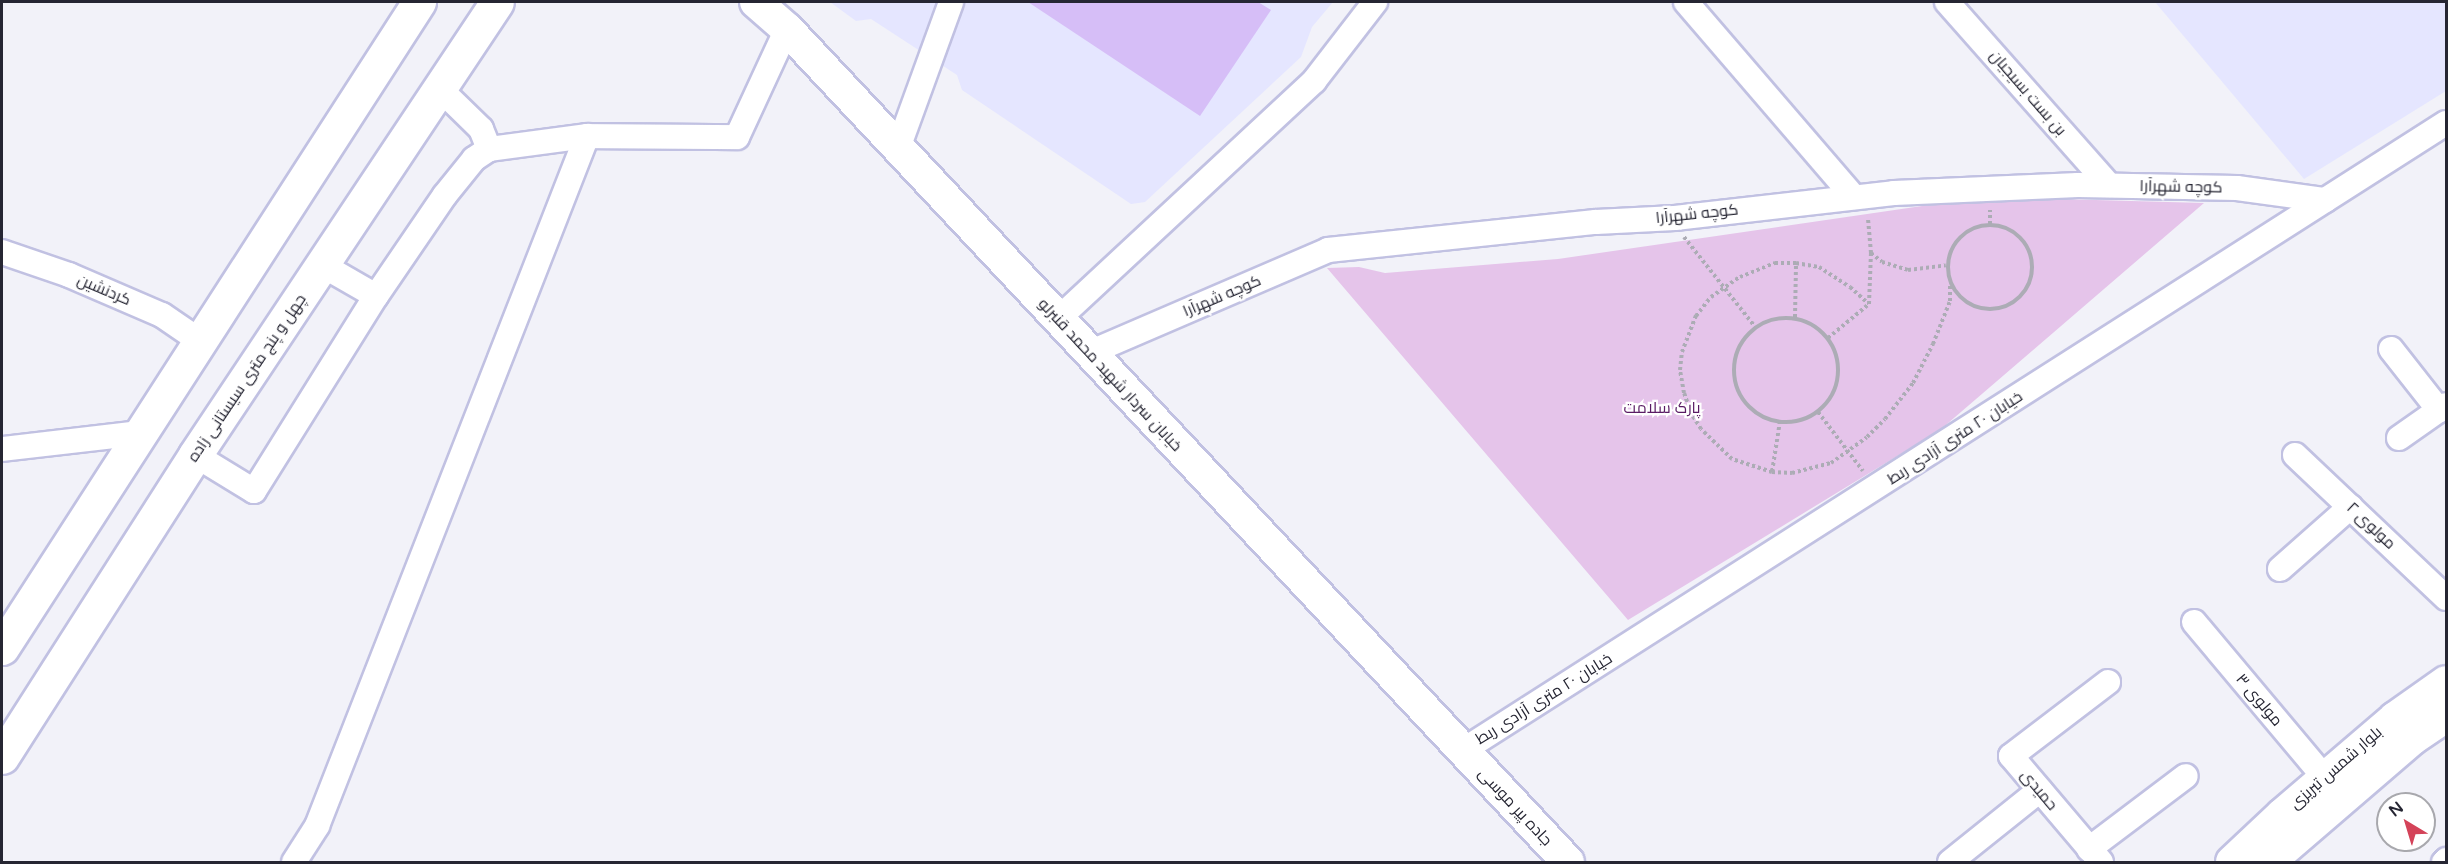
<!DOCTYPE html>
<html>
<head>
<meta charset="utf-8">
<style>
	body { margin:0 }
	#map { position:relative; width:2448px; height:864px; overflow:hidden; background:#f2f2f9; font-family:"Varela Round",Cairo,sans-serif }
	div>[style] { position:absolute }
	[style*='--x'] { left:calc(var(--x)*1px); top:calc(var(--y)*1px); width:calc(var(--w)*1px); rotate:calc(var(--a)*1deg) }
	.built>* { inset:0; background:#e5e6ff }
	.green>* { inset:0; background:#e5c4ea }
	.building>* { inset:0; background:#d6bef7 }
	.path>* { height:4px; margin-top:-2px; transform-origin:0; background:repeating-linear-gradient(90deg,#acacb5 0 3px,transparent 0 6px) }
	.path>.ring { margin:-2px; padding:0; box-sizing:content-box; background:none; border:4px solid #acacb5; border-radius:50% }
	.roads { filter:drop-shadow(2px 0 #c1c1e2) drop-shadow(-2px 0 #c1c1e2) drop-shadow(0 2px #c1c1e2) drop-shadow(0 -2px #c1c1e2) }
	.minor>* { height:24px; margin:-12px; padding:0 12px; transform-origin:12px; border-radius:12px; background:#fff }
	.major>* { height:32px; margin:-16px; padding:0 16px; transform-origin:16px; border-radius:16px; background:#fff }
	.highway>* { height:33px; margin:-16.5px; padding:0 16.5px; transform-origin:16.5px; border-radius:16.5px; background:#fff }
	span { translate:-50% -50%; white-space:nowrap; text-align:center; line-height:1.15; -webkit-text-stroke:4.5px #fff; paint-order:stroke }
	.street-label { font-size:16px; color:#262633 }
	.park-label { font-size:16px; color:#591b64 }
	.frame { position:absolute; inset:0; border:3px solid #262633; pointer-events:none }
	.north { position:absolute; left:2376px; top:792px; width:60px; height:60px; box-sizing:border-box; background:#fff; border:2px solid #a8a8ad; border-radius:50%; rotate:322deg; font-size:16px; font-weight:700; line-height:24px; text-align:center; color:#262633 }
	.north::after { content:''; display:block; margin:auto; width:21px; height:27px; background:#d44359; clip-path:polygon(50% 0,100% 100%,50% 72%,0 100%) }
</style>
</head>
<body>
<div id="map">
	<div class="built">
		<div style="clip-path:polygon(830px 2px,1333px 2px,1312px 27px,1301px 57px,1145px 202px,1131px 204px,962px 90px,957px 75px,871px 19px,856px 21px)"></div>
		<div style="clip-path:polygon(2155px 2px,2446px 2px,2446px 91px,2304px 179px)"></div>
	</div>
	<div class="green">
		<div style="clip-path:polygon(2020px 198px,2204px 203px,1940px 430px,1628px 620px,1327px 268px,1359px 267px,1385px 273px,1558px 259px,1922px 206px)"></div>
	</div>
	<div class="building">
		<div style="clip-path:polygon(1028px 2px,1258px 2px,1271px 10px,1200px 116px)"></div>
	</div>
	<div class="path">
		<div style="--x:1990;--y:224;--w:14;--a:-90"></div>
		<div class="ring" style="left:1948px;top:225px;width:80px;height:80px"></div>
		<div style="--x:1684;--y:237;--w:116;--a:51.6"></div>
		<div style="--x:1871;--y:253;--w:14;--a:39"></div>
		<div style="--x:1882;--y:262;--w:27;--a:17"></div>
		<div style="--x:1908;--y:270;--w:38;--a:-7"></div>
		<div style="--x:1795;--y:317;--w:54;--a:-88.9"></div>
		<div class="ring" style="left:1734px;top:318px;width:100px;height:100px"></div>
		<div style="--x:1828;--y:338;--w:53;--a:-39.7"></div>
		<div style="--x:1818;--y:412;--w:74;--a:52.7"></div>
		<div style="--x:1780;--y:421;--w:52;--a:98.9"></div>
		<div style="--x:1772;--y:472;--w:20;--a:3"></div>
		<div style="--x:1792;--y:473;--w:40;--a:-14.4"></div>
		<div style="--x:1831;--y:463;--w:44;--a:-35.8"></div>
		<div style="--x:1867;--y:437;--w:25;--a:-45"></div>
		<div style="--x:1885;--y:419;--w:46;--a:-52.1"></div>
		<div style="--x:1913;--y:383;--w:44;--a:-62.9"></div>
		<div style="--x:1933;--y:344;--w:46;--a:-68.4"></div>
		<div style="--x:1950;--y:301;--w:17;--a:-90"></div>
		<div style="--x:1772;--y:472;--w:42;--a:-162"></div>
		<div style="--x:1732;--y:459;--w:43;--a:-135.9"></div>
		<div style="--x:1701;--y:429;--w:19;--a:-122"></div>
		<div style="--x:1691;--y:413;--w:21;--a:-109"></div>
		<div style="--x:1684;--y:393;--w:23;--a:-100"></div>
		<div style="--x:1680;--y:370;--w:18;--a:-84"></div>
		<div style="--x:1682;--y:352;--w:39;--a:-69"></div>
		<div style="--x:1696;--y:316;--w:24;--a:-52"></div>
		<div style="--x:1711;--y:297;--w:35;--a:-35"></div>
		<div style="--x:1740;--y:277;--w:38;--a:-22"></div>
		<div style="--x:1775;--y:263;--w:21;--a:0"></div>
		<div style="--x:1796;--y:263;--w:23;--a:10"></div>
		<div style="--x:1819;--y:267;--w:37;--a:33"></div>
		<div style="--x:1850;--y:287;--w:25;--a:42"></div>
		<div style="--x:1869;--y:304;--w:51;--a:-87.8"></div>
		<div style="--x:1871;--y:253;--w:36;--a:-95"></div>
	</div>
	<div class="roads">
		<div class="minor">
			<div style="--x:1686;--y:2;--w:257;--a:49.3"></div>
			<div style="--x:1947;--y:2;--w:244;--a:48.5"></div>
			<div style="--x:438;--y:87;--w:60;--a:44.3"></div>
			<div style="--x:481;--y:129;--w:22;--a:68"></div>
			<div style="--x:898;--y:148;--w:155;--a:-70"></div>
			<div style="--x:2;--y:252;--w:71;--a:18.9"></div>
			<div style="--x:69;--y:275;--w:101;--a:23.3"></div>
			<div style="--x:162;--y:315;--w:46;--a:34.4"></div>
			<div style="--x:322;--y:265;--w:62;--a:29.9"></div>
			<div style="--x:1058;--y:319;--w:350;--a:-42.9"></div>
			<div style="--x:1314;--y:81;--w:100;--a:-52.3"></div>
			<div style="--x:2391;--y:349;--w:78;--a:51.8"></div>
			<div style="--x:1089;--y:353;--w:260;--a:-23.3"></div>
			<div style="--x:1328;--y:250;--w:269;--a:-6"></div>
			<div style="--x:1596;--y:222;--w:79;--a:-2.9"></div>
			<div style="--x:1675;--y:218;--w:220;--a:-6.5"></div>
			<div style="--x:1894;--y:193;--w:184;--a:-2.5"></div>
			<div style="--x:2078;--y:185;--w:159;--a:1.1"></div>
			<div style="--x:2237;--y:188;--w:89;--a:7.8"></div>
			<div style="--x:2399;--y:438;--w:57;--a:-35.1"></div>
			<div style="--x:2;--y:449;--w:140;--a:-6.6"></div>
			<div style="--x:195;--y:455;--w:69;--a:31.4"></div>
			<div style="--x:254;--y:491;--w:230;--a:-58"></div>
			<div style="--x:376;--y:296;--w:122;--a:-55.7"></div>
			<div style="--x:445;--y:195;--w:46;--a:-51.1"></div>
			<div style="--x:474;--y:159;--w:18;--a:-34"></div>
			<div style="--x:489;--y:149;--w:99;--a:-7.6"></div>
			<div style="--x:2295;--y:455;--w:208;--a:43.4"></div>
			<div style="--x:2280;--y:569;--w:94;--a:-41.5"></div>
			<div style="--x:2194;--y:622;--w:204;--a:50"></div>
			<div style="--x:1462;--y:751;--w:1167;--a:-32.55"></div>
			<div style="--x:2089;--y:849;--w:121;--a:-37"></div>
			<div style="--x:294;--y:862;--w:43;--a:-57.4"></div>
			<div style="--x:317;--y:826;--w:741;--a:-68.63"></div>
			<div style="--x:587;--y:136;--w:150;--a:0.4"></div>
			<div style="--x:737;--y:137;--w:119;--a:-65.2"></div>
			<div style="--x:1950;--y:862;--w:115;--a:-38.7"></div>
			<div style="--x:2101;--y:862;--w:139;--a:-130.3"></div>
			<div style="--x:2011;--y:756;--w:122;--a:-37.3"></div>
			<div style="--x:2444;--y:862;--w:3;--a:-45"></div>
		</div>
		<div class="major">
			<div style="--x:756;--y:2;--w:41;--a:41.1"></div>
			<div style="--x:787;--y:29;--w:1142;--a:46.85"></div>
			<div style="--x:2232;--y:862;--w:69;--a:-43.2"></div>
			<div style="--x:2282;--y:815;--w:149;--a:-40.6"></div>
			<div style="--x:2395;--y:718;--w:62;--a:-35.2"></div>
			<div style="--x:2269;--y:862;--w:189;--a:-40.7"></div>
			<div style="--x:2412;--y:739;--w:41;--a:-34.1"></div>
		</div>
		<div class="highway">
			<div style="--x:2;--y:648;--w:769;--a:-57.16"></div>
			<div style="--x:2;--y:757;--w:358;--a:-57.4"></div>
			<div style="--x:195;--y:455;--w:544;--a:-56.31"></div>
		</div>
	</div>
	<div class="street-label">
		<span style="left:2028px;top:93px;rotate:49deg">بن بست بسیجیان</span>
		<span style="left:2181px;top:187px;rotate:1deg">کوچه شهرآرا</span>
		<span style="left:1697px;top:214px;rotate:-6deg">کوچه شهرآرا</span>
		<span style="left:104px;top:290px;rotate:23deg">کردنشین</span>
		<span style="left:1222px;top:296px;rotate:-23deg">کوچه شهرآرا</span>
		<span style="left:1110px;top:375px;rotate:47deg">خیابان سردار شهید محمد قنبرلو</span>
		<span style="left:247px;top:378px;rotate:-56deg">چهل و پنج متری سیستانی زاده</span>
		<span style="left:1955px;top:438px;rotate:-33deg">خیابان ۲۰ متری آزادی ربط</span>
		<span style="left:2371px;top:526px;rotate:43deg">مولوی ۲</span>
		<span style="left:1544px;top:699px;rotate:-32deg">خیابان ۲۰ متری آزادی ربط</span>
		<span style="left:2259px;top:700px;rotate:50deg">مولوی ۳</span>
		<span style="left:2336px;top:768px;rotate:-41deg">بلوار شمس تبریزی</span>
		<span style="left:2039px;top:790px;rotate:50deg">حمیدی</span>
		<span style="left:1515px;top:807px;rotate:47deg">جاده پیر موسی</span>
	</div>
	<div class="park-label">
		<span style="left:1662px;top:408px">پارک سلامت</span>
	</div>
	<div class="frame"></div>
	<div class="north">N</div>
</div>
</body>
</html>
